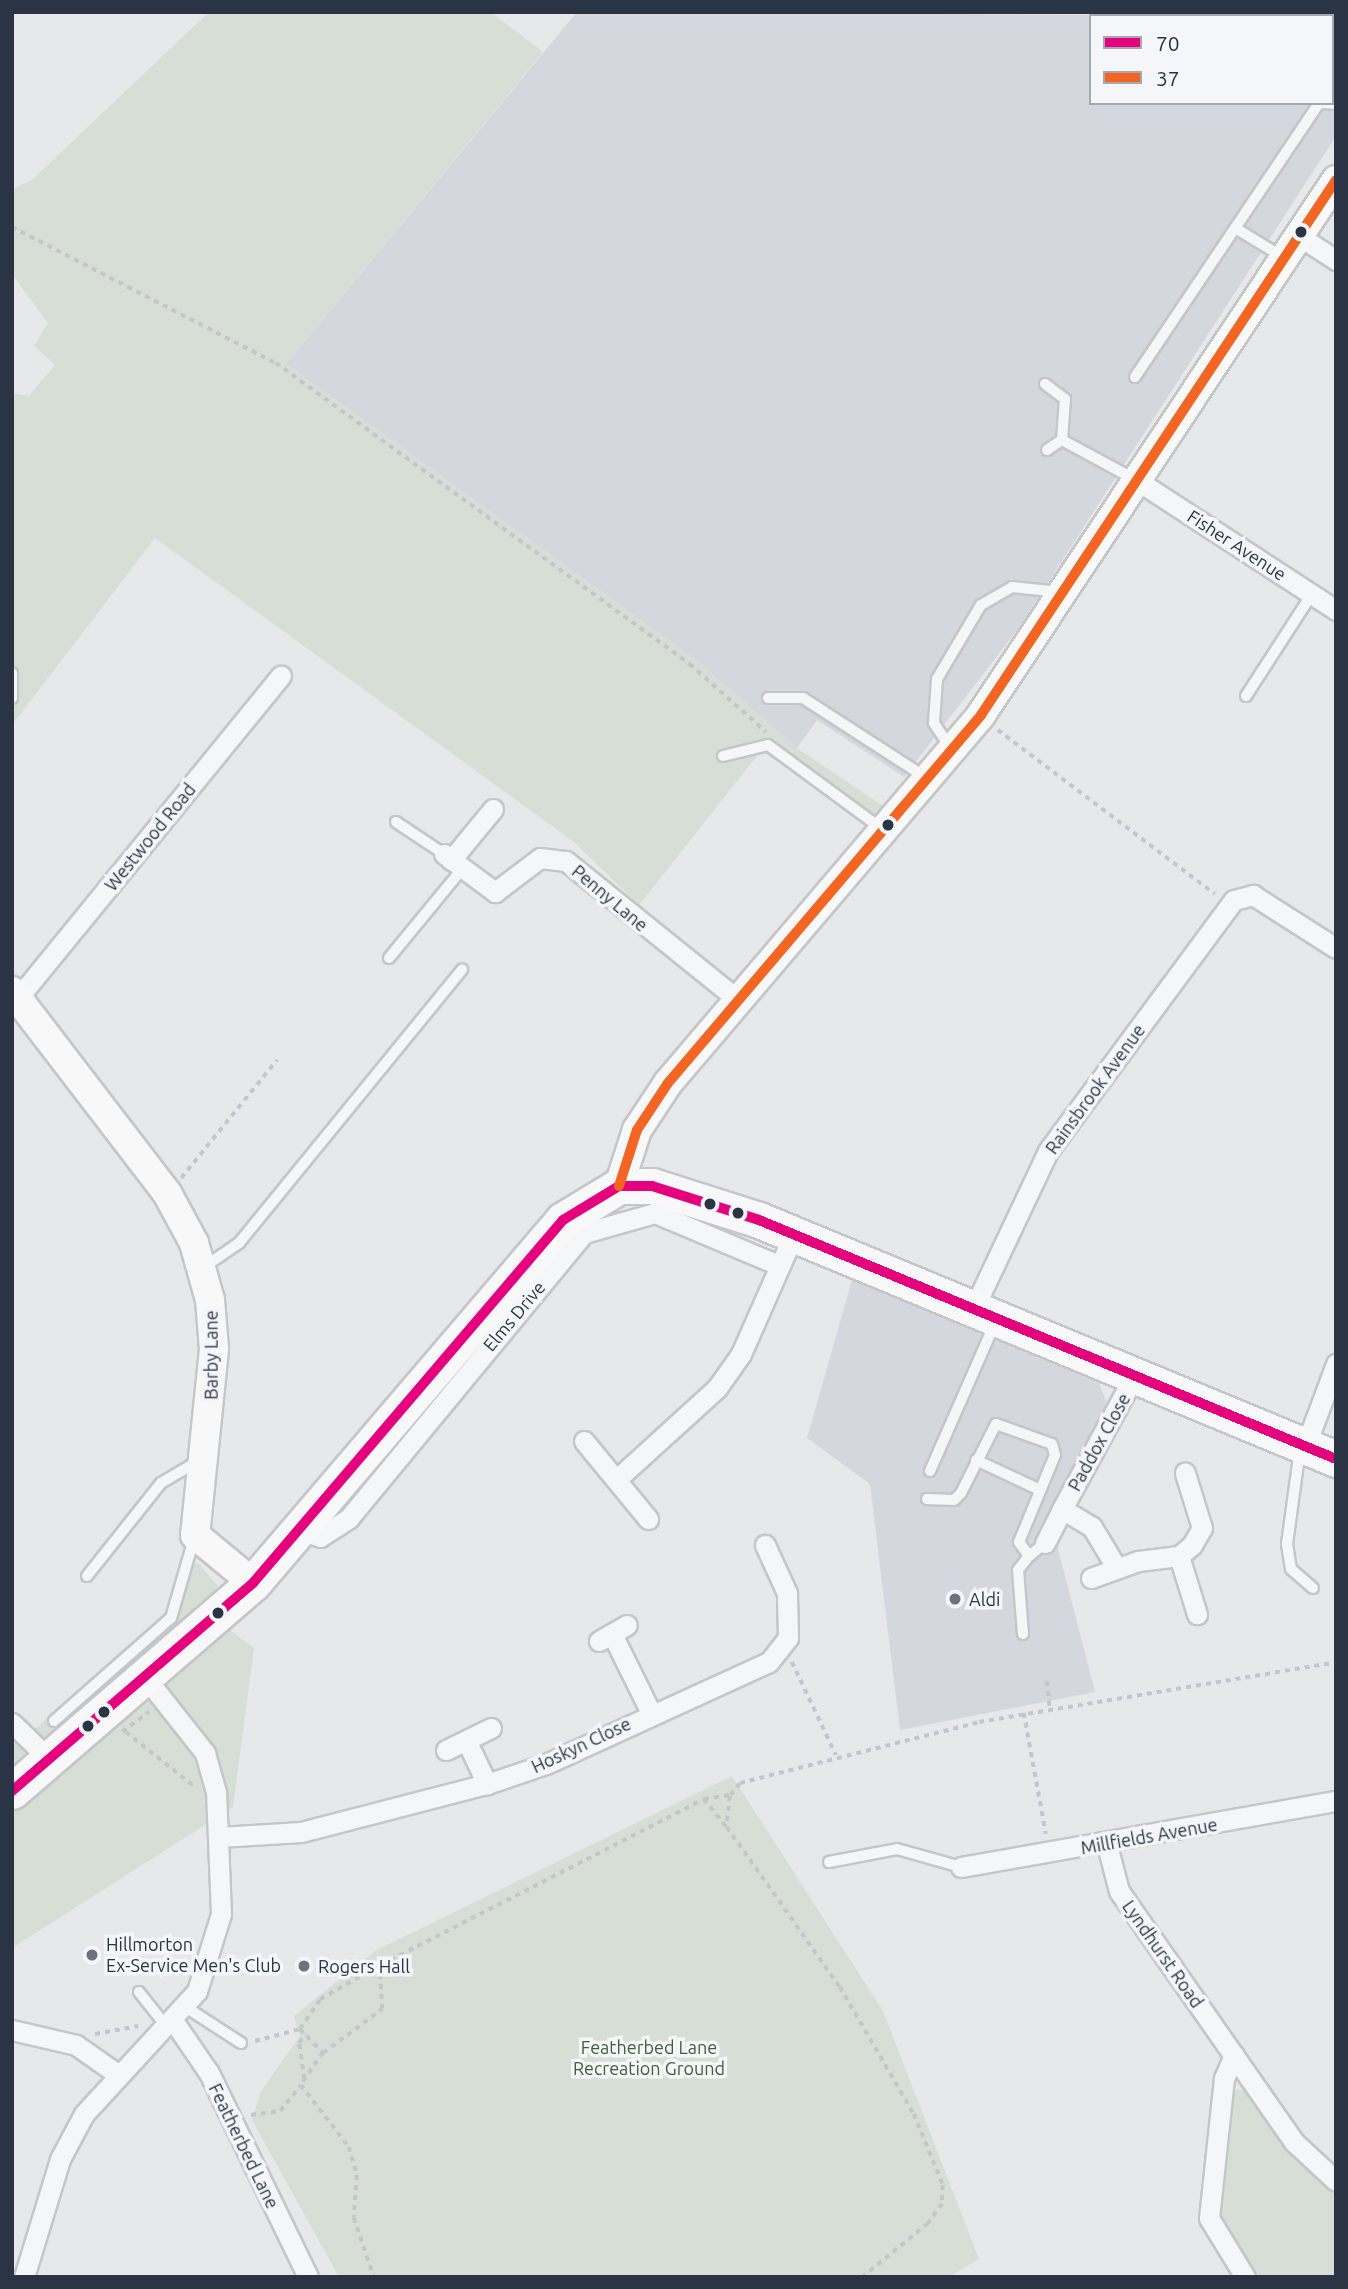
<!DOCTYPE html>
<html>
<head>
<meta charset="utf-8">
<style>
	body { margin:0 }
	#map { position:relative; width:1348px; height:2289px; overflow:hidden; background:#e6e8ea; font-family:Ubuntu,sans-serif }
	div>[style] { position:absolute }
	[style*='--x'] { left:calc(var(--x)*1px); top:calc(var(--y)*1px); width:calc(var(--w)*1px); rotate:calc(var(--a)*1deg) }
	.built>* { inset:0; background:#d4d7dd }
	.green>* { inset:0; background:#d6ded6 }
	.path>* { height:3.5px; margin-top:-1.75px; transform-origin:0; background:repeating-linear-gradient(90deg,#c5c6ca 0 5px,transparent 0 10px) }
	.roads { filter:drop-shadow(2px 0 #c4c6c8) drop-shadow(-2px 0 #c4c6c8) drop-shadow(0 2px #c4c6c8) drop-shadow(0 -2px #c4c6c8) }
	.lane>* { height:10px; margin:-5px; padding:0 5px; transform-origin:5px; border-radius:5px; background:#f5f6f7 }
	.street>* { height:19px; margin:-9.5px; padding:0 9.5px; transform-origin:9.5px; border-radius:9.5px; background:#f5f6f7 }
	.secondary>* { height:28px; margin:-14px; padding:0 14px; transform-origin:14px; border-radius:14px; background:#f8f8f8 }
	.highway>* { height:35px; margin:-17.5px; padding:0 17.5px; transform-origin:17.5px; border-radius:17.5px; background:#f8f8f8 }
	.bus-1>* { height:10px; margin:-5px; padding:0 5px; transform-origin:5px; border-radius:5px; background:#e5007d }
	.bus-2>* { height:10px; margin:-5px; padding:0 5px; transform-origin:5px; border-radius:5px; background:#f26522 }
	.dots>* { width:19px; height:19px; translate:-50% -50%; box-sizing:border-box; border:4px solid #f4f6f9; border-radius:50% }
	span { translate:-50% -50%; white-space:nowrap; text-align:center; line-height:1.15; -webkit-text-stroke:7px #f4f6f9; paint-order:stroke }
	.street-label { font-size:18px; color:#2b3445 }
	.poi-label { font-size:18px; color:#2b3445 }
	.left { translate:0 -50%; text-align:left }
	.park-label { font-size:18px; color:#3f6138 }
	.frame { position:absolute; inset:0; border:14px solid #2b3445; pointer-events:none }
	.legend { position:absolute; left:1089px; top:14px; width:245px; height:91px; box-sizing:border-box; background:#f4f6f9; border:2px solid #a4a8b1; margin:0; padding:9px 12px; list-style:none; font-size:21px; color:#2b3445 }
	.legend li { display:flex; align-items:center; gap:14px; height:35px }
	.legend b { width:35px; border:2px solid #a4a8b1 }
</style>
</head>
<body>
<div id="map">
	<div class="built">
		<div style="clip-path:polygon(577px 12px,1276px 16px,1091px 16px,1091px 103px,1332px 103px,1336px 61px,1336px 136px,1018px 629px,904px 777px,817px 720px,797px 748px,696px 660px,286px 364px)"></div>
		<div style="clip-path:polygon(852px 1280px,1099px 1383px,1107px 1404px,1037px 1542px,1057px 1545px,1095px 1692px,900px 1730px,870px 1484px,807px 1438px)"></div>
	</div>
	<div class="green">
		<div style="clip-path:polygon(209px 12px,490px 12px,543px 52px,286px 364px,696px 660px,797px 748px,883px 806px,869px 825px,764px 747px,639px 905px,574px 842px,155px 538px,12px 725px,12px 393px,29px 396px,55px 365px,34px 346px,48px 323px,12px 274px,12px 190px,33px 179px)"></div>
		<div style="clip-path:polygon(198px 1563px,218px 1586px,203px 1610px,254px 1648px,233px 1807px,12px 1948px,12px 1741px,17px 1745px,162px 1616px,176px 1617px,189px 1565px)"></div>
		<div style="clip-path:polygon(732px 1776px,883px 2011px,979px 2259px,949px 2277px,339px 2277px,252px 2120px,261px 2091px,300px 2036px,294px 2016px,375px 1951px)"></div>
		<div style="clip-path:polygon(1236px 2089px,1249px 2091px,1289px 2145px,1336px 2189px,1336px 2277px,1254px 2277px,1218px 2222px,1228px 2099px)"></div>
	</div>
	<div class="path">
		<div style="--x:12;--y:227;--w:297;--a:27.3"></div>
		<div style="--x:276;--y:363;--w:512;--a:36.02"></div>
		<div style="--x:690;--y:664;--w:102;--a:41.8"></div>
		<div style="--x:998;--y:730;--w:272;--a:37.1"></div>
		<div style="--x:181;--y:1178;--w:152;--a:-50.9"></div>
		<div style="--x:792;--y:1662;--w:103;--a:64.7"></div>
		<div style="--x:1047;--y:1681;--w:27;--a:84"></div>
		<div style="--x:1024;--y:1713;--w:123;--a:79.7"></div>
		<div style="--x:122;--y:1732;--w:34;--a:-37"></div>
		<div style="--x:126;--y:1732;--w:87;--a:38.5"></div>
		<div style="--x:730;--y:1796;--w:31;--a:96"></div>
		<div style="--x:727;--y:1827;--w:196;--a:54.8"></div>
		<div style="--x:840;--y:1987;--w:147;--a:59.8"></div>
		<div style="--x:914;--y:2114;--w:77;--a:67.8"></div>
		<div style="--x:943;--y:2185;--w:19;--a:93"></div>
		<div style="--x:942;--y:2204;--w:24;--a:125"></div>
		<div style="--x:928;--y:2224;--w:84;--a:140.8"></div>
		<div style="--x:704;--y:1799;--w:36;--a:51"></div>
		<div style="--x:300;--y:2029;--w:33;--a:46"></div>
		<div style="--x:323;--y:2053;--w:39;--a:125"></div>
		<div style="--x:301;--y:2085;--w:78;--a:52.3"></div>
		<div style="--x:349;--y:2147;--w:29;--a:74"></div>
		<div style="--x:357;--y:2175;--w:43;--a:94"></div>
		<div style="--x:354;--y:2218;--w:62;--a:71.3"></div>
		<div style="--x:95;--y:2034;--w:44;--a:-10.5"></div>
		<div style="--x:255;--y:2041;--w:47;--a:-14.9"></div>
		<div style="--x:300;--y:2029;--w:36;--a:-56"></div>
		<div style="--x:320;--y:1999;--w:61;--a:-29.5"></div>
		<div style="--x:373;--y:1969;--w:372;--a:-27.2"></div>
		<div style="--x:704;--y:1799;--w:26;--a:-9"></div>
		<div style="--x:730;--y:1795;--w:16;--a:-50"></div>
		<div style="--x:740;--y:1783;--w:247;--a:-14.3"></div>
		<div style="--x:979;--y:1722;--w:362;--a:-9.5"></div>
		<div style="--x:323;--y:2053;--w:74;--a:-36.7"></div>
		<div style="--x:382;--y:2009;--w:43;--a:-94"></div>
		<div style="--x:304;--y:2079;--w:36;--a:-98"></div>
		<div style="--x:299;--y:2043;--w:11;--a:-56"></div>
		<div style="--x:251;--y:2115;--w:29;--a:-8"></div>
		<div style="--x:280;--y:2111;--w:33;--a:-51"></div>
	</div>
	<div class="roads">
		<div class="lane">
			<div style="--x:1223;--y:12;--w:6;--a:45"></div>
			<div style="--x:1298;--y:12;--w:6;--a:39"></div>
			<div style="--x:1332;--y:37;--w:5;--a:37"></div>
			<div style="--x:1324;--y:103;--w:12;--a:5"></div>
			<div style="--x:1235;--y:228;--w:56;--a:31.1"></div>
			<div style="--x:1135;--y:377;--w:330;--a:-56.1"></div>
			<div style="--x:1045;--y:384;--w:25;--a:37"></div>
			<div style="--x:1065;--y:399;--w:41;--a:94.2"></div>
			<div style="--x:1062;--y:440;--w:82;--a:28.4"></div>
			<div style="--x:1047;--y:450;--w:18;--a:-34"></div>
			<div style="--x:12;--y:673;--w:25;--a:90"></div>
			<div style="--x:1246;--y:696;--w:121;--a:-57.1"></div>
			<div style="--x:768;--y:698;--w:35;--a:0"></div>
			<div style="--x:803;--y:698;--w:145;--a:32.9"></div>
			<div style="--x:950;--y:747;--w:29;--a:-124"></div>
			<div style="--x:934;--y:723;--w:44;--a:-86.1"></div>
			<div style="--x:937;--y:679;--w:86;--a:-59.3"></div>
			<div style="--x:981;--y:605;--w:36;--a:-30"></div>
			<div style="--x:1012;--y:587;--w:48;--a:5.9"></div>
			<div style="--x:723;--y:756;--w:46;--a:-13.7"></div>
			<div style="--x:768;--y:745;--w:142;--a:36.4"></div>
			<div style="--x:396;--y:822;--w:58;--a:33.7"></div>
			<div style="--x:389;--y:958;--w:117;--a:-50.6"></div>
			<div style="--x:204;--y:1267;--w:42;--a:-34.4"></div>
			<div style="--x:239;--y:1243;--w:353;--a:-50.8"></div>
			<div style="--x:1300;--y:1449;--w:96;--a:97.8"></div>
			<div style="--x:1287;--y:1544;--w:25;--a:81"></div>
			<div style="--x:1291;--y:1569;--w:29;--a:41"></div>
			<div style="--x:976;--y:1460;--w:71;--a:25.1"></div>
			<div style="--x:930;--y:1471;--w:159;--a:-66.3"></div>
			<div style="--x:927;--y:1499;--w:27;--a:2"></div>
			<div style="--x:954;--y:1500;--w:10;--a:-45"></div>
			<div style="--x:961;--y:1493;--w:77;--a:-63.1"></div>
			<div style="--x:996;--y:1424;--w:59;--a:19.7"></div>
			<div style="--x:1052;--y:1444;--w:11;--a:75"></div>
			<div style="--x:1055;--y:1455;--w:94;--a:112.5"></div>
			<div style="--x:1019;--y:1542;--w:17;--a:54"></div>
			<div style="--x:1029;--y:1556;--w:21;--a:-39"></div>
			<div style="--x:87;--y:1576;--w:119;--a:-51.5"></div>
			<div style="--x:161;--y:1483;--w:45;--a:-30.5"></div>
			<div style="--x:1023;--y:1634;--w:64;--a:-94.5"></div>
			<div style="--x:1018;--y:1570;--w:18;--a:-52"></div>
			<div style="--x:54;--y:1721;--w:156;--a:-41.4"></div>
			<div style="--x:171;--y:1618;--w:82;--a:-73.8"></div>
			<div style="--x:829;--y:1862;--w:69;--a:-10.8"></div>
			<div style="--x:897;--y:1849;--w:66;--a:15.7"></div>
			<div style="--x:139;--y:1992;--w:43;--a:51.5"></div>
			<div style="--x:184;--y:2006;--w:68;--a:33"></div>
		</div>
		<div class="street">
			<div style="--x:1299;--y:236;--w:44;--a:33"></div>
			<div style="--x:1138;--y:481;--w:236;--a:33.1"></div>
			<div style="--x:444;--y:854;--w:64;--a:36.7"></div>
			<div style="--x:495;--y:892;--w:56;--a:-37.1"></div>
			<div style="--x:540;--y:858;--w:26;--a:7"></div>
			<div style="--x:566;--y:861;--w:220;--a:38.9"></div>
			<div style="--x:451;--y:860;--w:66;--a:-50.5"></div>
			<div style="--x:18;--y:998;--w:416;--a:-50.8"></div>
			<div style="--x:972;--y:1312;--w:178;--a:-64.7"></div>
			<div style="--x:1048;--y:1151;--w:312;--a:-53.5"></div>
			<div style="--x:1234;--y:900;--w:20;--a:-15"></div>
			<div style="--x:1253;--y:895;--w:98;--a:32.6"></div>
			<div style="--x:584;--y:1441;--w:101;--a:50.6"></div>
			<div style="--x:1305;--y:1447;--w:89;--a:-69.5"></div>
			<div style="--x:617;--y:1479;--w:135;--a:-42.3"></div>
			<div style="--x:717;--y:1388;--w:42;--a:-54.8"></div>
			<div style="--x:741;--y:1354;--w:129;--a:-66.2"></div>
			<div style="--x:299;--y:1530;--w:22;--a:18"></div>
			<div style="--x:320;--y:1537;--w:35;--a:-33"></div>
			<div style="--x:349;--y:1518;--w:369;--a:-50.5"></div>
			<div style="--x:584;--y:1233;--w:74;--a:-15.7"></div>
			<div style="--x:655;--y:1213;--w:134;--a:22.8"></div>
			<div style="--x:1045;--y:1543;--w:38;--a:-63"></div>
			<div style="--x:1179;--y:1556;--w:61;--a:72.8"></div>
			<div style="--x:1116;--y:1567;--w:47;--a:-121"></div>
			<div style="--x:1092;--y:1527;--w:35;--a:-149"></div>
			<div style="--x:1062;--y:1509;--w:149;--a:-61.5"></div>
			<div style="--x:1091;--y:1578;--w:50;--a:-19.9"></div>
			<div style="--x:1138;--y:1561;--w:41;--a:-7"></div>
			<div style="--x:1179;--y:1556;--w:17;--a:-40"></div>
			<div style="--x:1192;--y:1545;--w:20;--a:-60"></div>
			<div style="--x:1202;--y:1528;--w:58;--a:-107.2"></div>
			<div style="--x:612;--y:1634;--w:88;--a:63.7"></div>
			<div style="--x:599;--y:1641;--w:32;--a:-30"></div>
			<div style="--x:12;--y:1723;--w:52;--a:44.2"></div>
			<div style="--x:467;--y:1742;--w:47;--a:64.5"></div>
			<div style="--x:446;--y:1750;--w:50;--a:-26.1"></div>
			<div style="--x:219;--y:1837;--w:82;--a:-3.5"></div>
			<div style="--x:301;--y:1832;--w:192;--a:-14.5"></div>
			<div style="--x:487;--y:1784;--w:62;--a:-18.7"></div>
			<div style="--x:546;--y:1764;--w:245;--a:-24.6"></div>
			<div style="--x:769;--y:1662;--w:31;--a:-52"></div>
			<div style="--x:788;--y:1638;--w:45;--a:-91.3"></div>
			<div style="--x:787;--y:1593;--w:53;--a:-114.6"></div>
			<div style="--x:1107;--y:1845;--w:48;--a:75.4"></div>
			<div style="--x:1119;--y:1891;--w:306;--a:55.1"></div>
			<div style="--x:1294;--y:2142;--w:57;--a:42.9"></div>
			<div style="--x:961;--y:1867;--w:381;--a:-10"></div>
			<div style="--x:172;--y:2019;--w:65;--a:55.6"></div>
			<div style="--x:209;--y:2073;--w:227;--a:64.1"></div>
			<div style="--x:12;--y:2030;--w:66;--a:13.2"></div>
			<div style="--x:76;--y:2045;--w:49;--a:35"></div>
			<div style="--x:1234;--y:2055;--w:25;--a:113"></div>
			<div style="--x:1224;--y:2078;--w:141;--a:96.1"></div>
			<div style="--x:1209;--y:2218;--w:69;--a:58.6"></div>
			<div style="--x:24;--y:2277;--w:123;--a:-73"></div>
			<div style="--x:60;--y:2159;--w:51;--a:-61.9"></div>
			<div style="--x:84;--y:2114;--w:167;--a:-47.4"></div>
			<div style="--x:197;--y:1991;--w:81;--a:-72.7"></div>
			<div style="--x:221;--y:1914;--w:122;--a:-92.3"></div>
			<div style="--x:216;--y:1792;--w:41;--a:-105.8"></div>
			<div style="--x:205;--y:1753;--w:97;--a:-128.3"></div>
		</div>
		<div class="secondary">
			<div style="--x:12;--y:991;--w:255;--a:52.5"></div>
			<div style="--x:167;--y:1193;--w:57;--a:61.6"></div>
			<div style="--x:194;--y:1243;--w:59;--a:74.3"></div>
			<div style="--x:210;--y:1300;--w:49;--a:85.3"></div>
			<div style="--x:214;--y:1349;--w:187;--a:95.8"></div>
			<div style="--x:195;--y:1535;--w:75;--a:39.6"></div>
			<div style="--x:619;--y:1186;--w:59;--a:-72.2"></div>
			<div style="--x:637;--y:1130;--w:56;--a:-56.6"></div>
			<div style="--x:668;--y:1083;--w:483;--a:-49.6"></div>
			<div style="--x:981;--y:715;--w:642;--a:-56.43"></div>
		</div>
		<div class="highway">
			<div style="--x:12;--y:1791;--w:318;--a:-40.8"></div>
			<div style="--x:253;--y:1583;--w:477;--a:-49.5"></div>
			<div style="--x:563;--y:1220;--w:66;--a:-31.3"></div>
			<div style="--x:619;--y:1186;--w:33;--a:0"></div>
			<div style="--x:652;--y:1186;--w:112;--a:17.6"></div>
			<div style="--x:759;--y:1220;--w:625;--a:22.5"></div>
		</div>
	</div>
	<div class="bus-1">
		<div style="--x:12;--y:1791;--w:318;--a:-40.8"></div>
		<div style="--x:253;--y:1583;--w:477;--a:-49.5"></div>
		<div style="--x:563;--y:1220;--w:66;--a:-31.3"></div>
		<div style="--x:619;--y:1186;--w:33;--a:0"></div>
		<div style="--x:652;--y:1186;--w:112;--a:17.6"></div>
		<div style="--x:759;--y:1220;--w:625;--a:22.5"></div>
	</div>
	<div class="bus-2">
		<div style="--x:619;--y:1186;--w:59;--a:-72.2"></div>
		<div style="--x:637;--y:1130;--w:56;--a:-56.6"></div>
		<div style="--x:668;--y:1083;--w:483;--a:-49.6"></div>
		<div style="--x:981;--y:715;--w:642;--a:-56.43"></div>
	</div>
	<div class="dots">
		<div style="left:1301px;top:232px;background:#2b3445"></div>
		<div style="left:888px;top:825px;background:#2b3445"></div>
		<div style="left:710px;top:1204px;background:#2b3445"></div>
		<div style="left:738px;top:1213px;background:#2b3445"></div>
		<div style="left:955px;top:1599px;background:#6c737f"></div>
		<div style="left:218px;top:1613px;background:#2b3445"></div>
		<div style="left:104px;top:1712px;background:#2b3445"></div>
		<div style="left:88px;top:1726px;background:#2b3445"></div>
		<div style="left:92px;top:1955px;background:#6c737f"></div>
		<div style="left:304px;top:1966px;background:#6c737f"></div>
	</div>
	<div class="street-label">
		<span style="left:1237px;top:545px;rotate:33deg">Fisher Avenue</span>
		<span style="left:150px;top:837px;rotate:-51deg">Westwood Road</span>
		<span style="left:610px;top:898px;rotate:40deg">Penny Lane</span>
		<span style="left:1095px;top:1089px;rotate:-54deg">Rainsbrook Avenue</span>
		<span style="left:514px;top:1316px;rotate:-50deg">Elms Drive</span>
		<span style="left:211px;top:1355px;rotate:-90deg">Barby Lane</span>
		<span style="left:1099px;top:1442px;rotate:-61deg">Paddox Close</span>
		<span style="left:581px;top:1745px;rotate:-25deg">Hoskyn Close</span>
		<span style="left:1149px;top:1836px;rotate:-10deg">Millfields Avenue</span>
		<span style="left:1163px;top:1954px;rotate:55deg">Lyndhurst Road</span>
		<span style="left:244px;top:2146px;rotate:64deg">Featherbed Lane</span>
	</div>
	<div class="poi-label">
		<span class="left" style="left:969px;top:1599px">Aldi</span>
		<span class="left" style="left:106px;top:1955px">Hillmorton<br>Ex-Service Men's Club</span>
		<span class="left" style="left:318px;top:1966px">Rogers Hall</span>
	</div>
	<div class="park-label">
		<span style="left:649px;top:2058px">Featherbed Lane<br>Recreation Ground</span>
	</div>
	<div class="frame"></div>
	<ul class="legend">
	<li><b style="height:9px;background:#e5007d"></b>70</li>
	<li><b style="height:9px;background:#f26522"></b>37</li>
	</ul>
</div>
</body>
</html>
